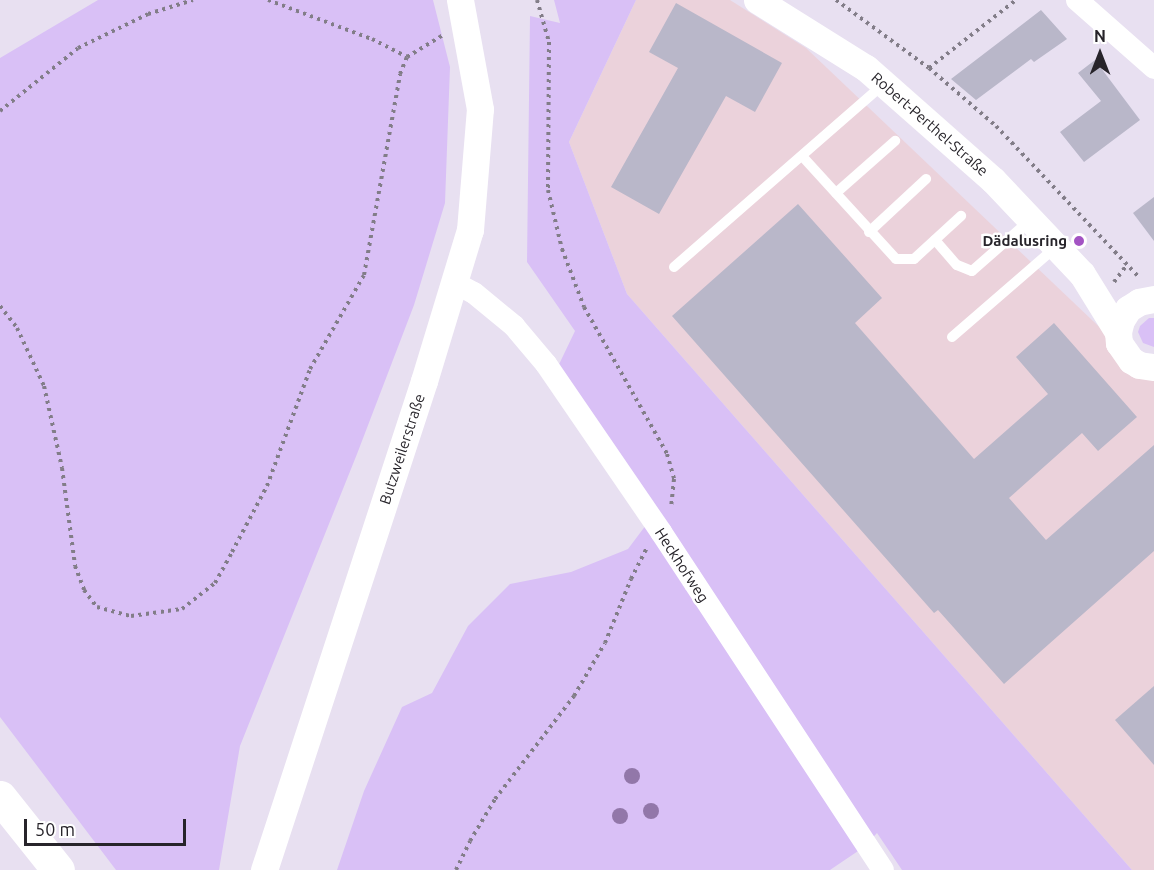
<!DOCTYPE html>
<html>
<head>
<meta charset="utf-8">
<style>
	body { margin:0 }
	#map { position:relative; width:1154px; height:870px; overflow:hidden; background:#e8e0f1; font-family:Ubuntu,sans-serif }
	div>[style] { position:absolute }
	[style*='--x'] { left:calc(var(--x)*1px); top:calc(var(--y)*1px); width:calc(var(--w)*1px); rotate:calc(var(--a)*1deg) }
	.commercial>* { inset:0; background:#ebd2db }
	.green>* { inset:0; background:#d9c0f6 }
	.building>* { inset:0; background:#b9b7c9 }
	.path>* { height:4px; margin-top:-2px; transform-origin:0; background:repeating-linear-gradient(90deg,#827d88 0 3px,transparent 0 7.5px) }
	.service>* { height:10px; margin:-5px; padding:0 5px; transform-origin:5px; border-radius:5px; background:#fff }
	.minor>* { height:22px; margin:-11px; padding:0 11px; transform-origin:11px; border-radius:11px; background:#fff }
	.tertiary>* { height:27px; margin:-13.5px; padding:0 13.5px; transform-origin:13.5px; border-radius:13.5px; background:#fff }
	.motorway>* { height:33px; margin:-16.5px; padding:0 16.5px; transform-origin:16.5px; border-radius:16.5px; background:#fff }
	.trees>* { width:16px; height:16px; margin:-8px; border-radius:50%; background:#9277a9 }
	.dots>* { width:16px; height:16px; translate:-50% -50%; box-sizing:border-box; border:3px solid #fff; border-radius:50% }
	span { translate:-50% -50%; white-space:nowrap; text-align:center; line-height:1.15; -webkit-text-stroke:5px #fff; paint-order:stroke }
	.street-label { font-size:15px; color:#27242a }
	.poi-label { font-size:15px; color:#27242a; font-weight:700 }
	.right { translate:-100% -50%; text-align:right }
	.north { position:absolute; left:1070px; top:24px; width:60px; height:60px; -webkit-text-stroke:4px #fff; paint-order:stroke; rotate:0deg; font-size:16px; font-weight:700; line-height:24px; text-align:center; color:#27242a }
	.north::after { content:''; display:block; margin:auto; width:21px; height:27px; background:#27242a; clip-path:polygon(50% 0,100% 100%,50% 72%,0 100%) }
	.scale { position:absolute; left:24px; top:819px; width:162px; height:27px; box-sizing:border-box; border:3px solid #27242a; border-top:0; padding-left:8px; font-size:18px; line-height:21px; white-space:nowrap; color:#27242a; -webkit-text-stroke:4px #fff; paint-order:stroke }
</style>
</head>
<body>
<div id="map">
	<div class="commercial">
		<div style="clip-path:polygon(636px 0,730px 0,806px 48px,1154px 379px,1154px 870px,1132px 870px,627px 294px,569px 142px)"></div>
	</div>
	<div class="green">
		<div style="clip-path:polygon(98px 0,433px 0,450px 67px,445px 203px,414px 305px,357px 454px,240px 746px,219px 870px,116px 870px,0 717px,0 58px)"></div>
		<div style="clip-path:polygon(554px 0,636px 0,569px 142px,627px 294px,1132px 870px,902px 870px,877px 833px,864px 847px,830px 870px,337px 870px,364px 791px,402px 707px,432px 693px,468px 626px,510px 584px,571px 572px,628px 549px,646px 525px,551px 381px,575px 331px,527px 262px,530px 16px,560px 23px)"></div>
		<div style="clip-path:polygon(1149px 318px,1154px 318px,1154px 347px,1143px 343px,1138px 332px,1140px 326px)"></div>
	</div>
	<div class="building">
		<div style="clip-path:polygon(676px 3px,782px 63px,755px 112px,726px 96px,659px 214px,611px 187px,678px 68px,649px 52px)"></div>
		<div style="clip-path:polygon(1041px 10px,1067px 39px,1034px 62px,1031px 59px,976px 100px,951px 79px)"></div>
		<div style="clip-path:polygon(1095px 60px,1140px 120px,1084px 162px,1060px 132px,1101px 101px,1078px 73px)"></div>
		<div style="clip-path:polygon(1154px 197px,1154px 241px,1133px 213px)"></div>
		<div style="clip-path:polygon(798px 204px,882px 298px,855px 323px,974px 459px,1048px 394px,1016px 357px,1054px 323px,1137px 417px,1098px 451px,1082px 433px,1009px 498px,1046px 540px,1154px 445px,1154px 551px,1004px 684px,938px 610px,934px 613px,672px 316px)"></div>
		<div style="clip-path:polygon(1154px 686px,1154px 765px,1115px 720px)"></div>
	</div>
	<div class="path">
		<div style="--x:268;--y:0;--w:111;--a:20.6"></div>
		<div style="--x:372;--y:39;--w:39;--a:27"></div>
		<div style="--x:537;--y:0;--w:44;--a:74.1"></div>
		<div style="--x:549;--y:42;--w:148;--a:90.4"></div>
		<div style="--x:548;--y:190;--w:61;--a:76.7"></div>
		<div style="--x:562;--y:249;--w:62;--a:69.2"></div>
		<div style="--x:584;--y:307;--w:169;--a:60.5"></div>
		<div style="--x:667;--y:454;--w:26;--a:74"></div>
		<div style="--x:674;--y:479;--w:29;--a:96"></div>
		<div style="--x:836;--y:0;--w:115;--a:36.2"></div>
		<div style="--x:929;--y:68;--w:89;--a:40.9"></div>
		<div style="--x:996;--y:126;--w:208;--a:46.6"></div>
		<div style="--x:929;--y:68;--w:110;--a:-38"></div>
		<div style="--x:0;--y:111;--w:100;--a:-38.9"></div>
		<div style="--x:78;--y:48;--w:78;--a:-25.9"></div>
		<div style="--x:148;--y:14;--w:47;--a:-17.3"></div>
		<div style="--x:1114;--y:282;--w:21;--a:-53"></div>
		<div style="--x:0;--y:306;--w:28;--a:52"></div>
		<div style="--x:17;--y:328;--w:64;--a:65"></div>
		<div style="--x:44;--y:386;--w:84;--a:77.6"></div>
		<div style="--x:62;--y:468;--w:99;--a:82.4"></div>
		<div style="--x:75;--y:566;--w:26;--a:69"></div>
		<div style="--x:84;--y:590;--w:21;--a:53"></div>
		<div style="--x:97;--y:607;--w:35;--a:15"></div>
		<div style="--x:131;--y:616;--w:51;--a:-7.8"></div>
		<div style="--x:182;--y:609;--w:42;--a:-38.2"></div>
		<div style="--x:215;--y:583;--w:35;--a:-61"></div>
		<div style="--x:232;--y:552;--w:75;--a:-62.1"></div>
		<div style="--x:267;--y:486;--w:125;--a:-69.8"></div>
		<div style="--x:310;--y:369;--w:108;--a:-60.1"></div>
		<div style="--x:364;--y:275;--w:204;--a:-79.8"></div>
		<div style="--x:400;--y:74;--w:18;--a:-68"></div>
		<div style="--x:407;--y:57;--w:42;--a:-31.4"></div>
		<div style="--x:456;--y:870;--w:32;--a:-64"></div>
		<div style="--x:470;--y:841;--w:49;--a:-59.2"></div>
		<div style="--x:495;--y:799;--w:130;--a:-52.5"></div>
		<div style="--x:574;--y:696;--w:61;--a:-59.7"></div>
		<div style="--x:605;--y:643;--w:69;--a:-67.9"></div>
		<div style="--x:631;--y:579;--w:36;--a:-63"></div>
	</div>
	<div class="service">
		<div style="--x:802;--y:156;--w:139;--a:47.6"></div>
		<div style="--x:896;--y:259;--w:18;--a:0"></div>
		<div style="--x:914;--y:259;--w:64;--a:-42.5"></div>
		<div style="--x:836;--y:193;--w:79;--a:-41.4"></div>
		<div style="--x:869;--y:232;--w:78;--a:-42.9"></div>
		<div style="--x:935;--y:240;--w:33;--a:49"></div>
		<div style="--x:957;--y:265;--w:16;--a:22"></div>
		<div style="--x:972;--y:271;--w:77;--a:-41.3"></div>
		<div style="--x:674;--y:267;--w:279;--a:-41.1"></div>
		<div style="--x:952;--y:337;--w:138;--a:-40.9"></div>
	</div>
	<div class="minor">
		<div style="--x:1077;--y:0;--w:103;--a:41.4"></div>
		<div style="--x:455;--y:283;--w:21;--a:28"></div>
		<div style="--x:474;--y:293;--w:52;--a:39.5"></div>
		<div style="--x:514;--y:326;--w:50;--a:49.9"></div>
		<div style="--x:546;--y:364;--w:204;--a:55.6"></div>
		<div style="--x:661;--y:532;--w:404;--a:56.7"></div>
	</div>
	<div class="tertiary">
		<div style="--x:757;--y:0;--w:128;--a:32"></div>
		<div style="--x:866;--y:68;--w:169;--a:41.4"></div>
		<div style="--x:993;--y:180;--w:129;--a:46.6"></div>
		<div style="--x:1082;--y:274;--w:68;--a:58.2"></div>
		<div style="--x:1154;--y:299;--w:15;--a:169"></div>
		<div style="--x:1139;--y:302;--w:13;--a:148"></div>
		<div style="--x:1128;--y:309;--w:13;--a:122"></div>
		<div style="--x:1121;--y:320;--w:12;--a:104"></div>
		<div style="--x:1118;--y:332;--w:11;--a:85"></div>
		<div style="--x:1119;--y:343;--w:21;--a:55"></div>
		<div style="--x:1131;--y:360;--w:9;--a:32"></div>
		<div style="--x:1139;--y:365;--w:15;--a:8"></div>
		<div style="--x:264;--y:870;--w:515;--a:-71.88"></div>
		<div style="--x:424;--y:381;--w:158;--a:-73.1"></div>
		<div style="--x:470;--y:230;--w:121;--a:-85.3"></div>
		<div style="--x:480;--y:109;--w:111;--a:-100.4"></div>
	</div>
	<div class="motorway">
		<div style="--x:0;--y:797;--w:93;--a:51.5"></div>
	</div>
	<div class="trees">
		<div style="left:632px;top:776px"></div>
		<div style="left:651px;top:811px"></div>
		<div style="left:620px;top:816px"></div>
	</div>
	<div class="dots">
		<div style="left:1079px;top:241px;background:#a353c3"></div>
	</div>
	<div class="street-label">
		<span style="left:930px;top:124px;rotate:41deg">Robert-Perthel-Straße</span>
		<span style="left:402px;top:449px;rotate:-72deg">Butzweilerstraße</span>
		<span style="left:682px;top:565px;rotate:57deg">Heckhofweg</span>
	</div>
	<div class="poi-label">
		<span class="right" style="left:1067px;top:241px">Dädalusring</span>
	</div>
	<div class="north">N</div>
	<div class="scale">50 m</div>
</div>
</body>
</html>
